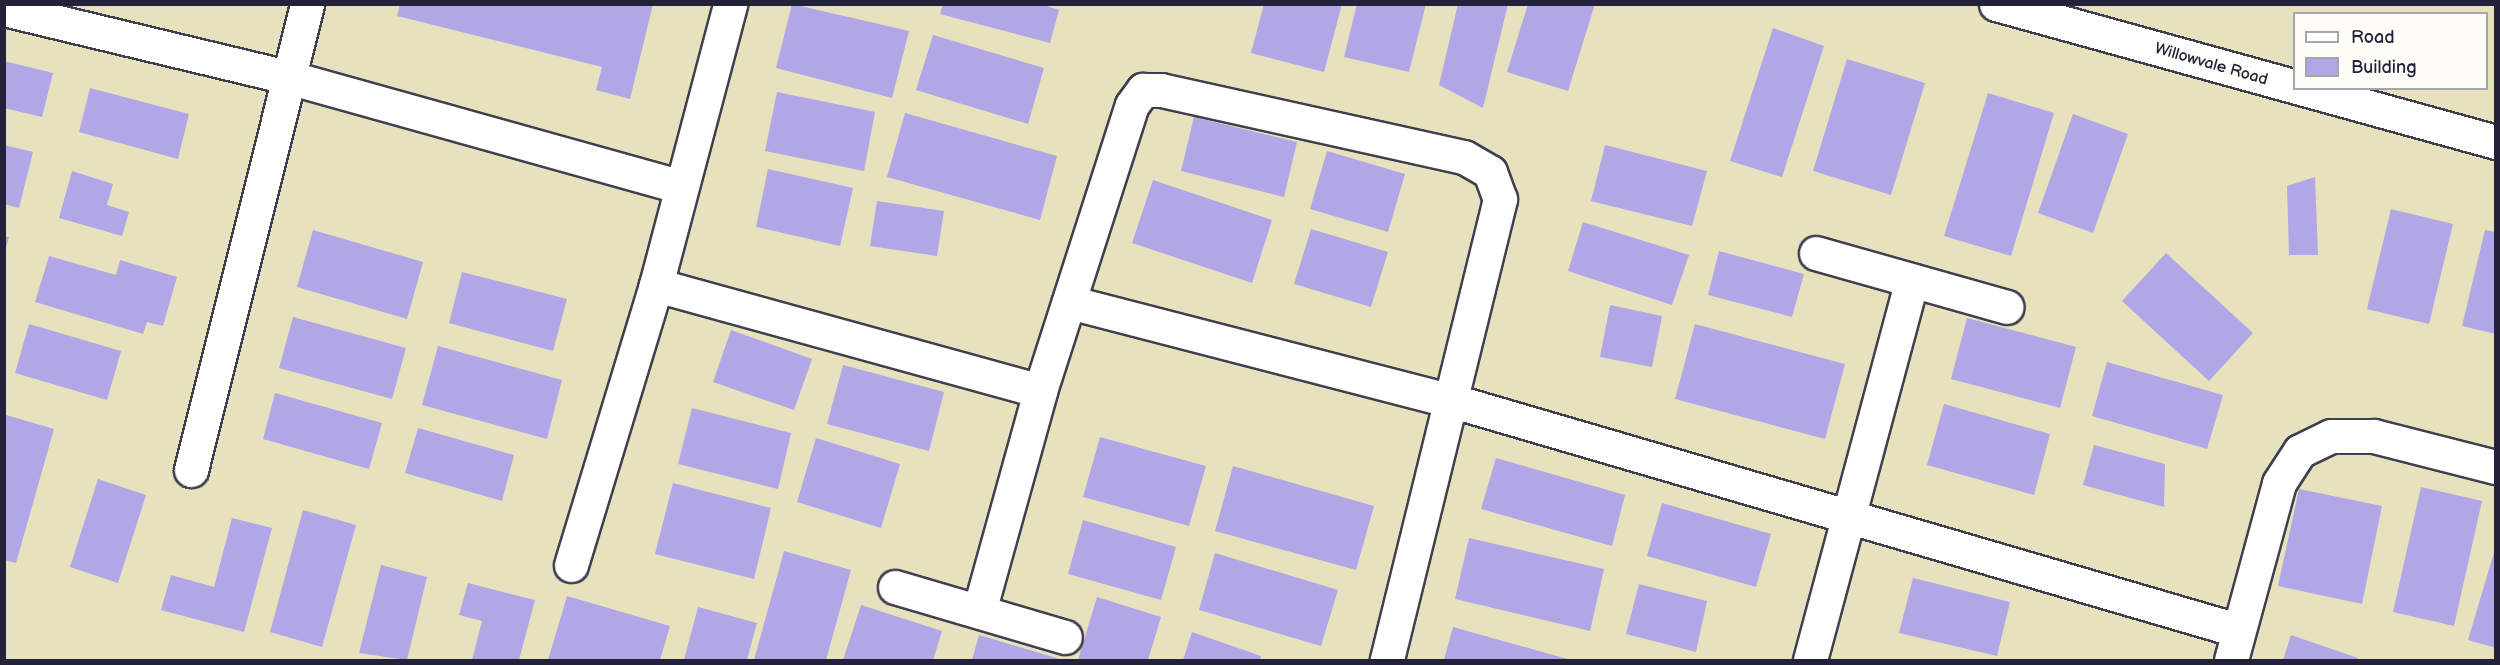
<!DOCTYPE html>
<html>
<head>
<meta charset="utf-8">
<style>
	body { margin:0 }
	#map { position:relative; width:2500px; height:665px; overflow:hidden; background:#e8e1be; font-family:"Balsamiq Sans",sans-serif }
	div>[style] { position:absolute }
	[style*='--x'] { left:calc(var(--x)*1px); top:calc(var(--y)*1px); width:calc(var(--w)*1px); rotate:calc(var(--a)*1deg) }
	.building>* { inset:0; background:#b1a7e6 }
	.roads { filter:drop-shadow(2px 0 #403f4f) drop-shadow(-2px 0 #403f4f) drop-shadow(0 2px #403f4f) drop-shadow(0 -2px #403f4f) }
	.minor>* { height:33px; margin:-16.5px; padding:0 16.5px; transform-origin:16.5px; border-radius:16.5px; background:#fff }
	span { translate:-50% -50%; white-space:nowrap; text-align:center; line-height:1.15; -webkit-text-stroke:5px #fdfcf7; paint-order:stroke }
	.street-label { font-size:16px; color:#22223b }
	.frame { position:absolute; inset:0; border:6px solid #22223b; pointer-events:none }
	.legend { position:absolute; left:2293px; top:12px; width:195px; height:78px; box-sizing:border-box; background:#fdfcf7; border:2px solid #a5a5ac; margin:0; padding:8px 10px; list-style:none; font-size:18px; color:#22223b }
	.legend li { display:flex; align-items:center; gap:12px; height:30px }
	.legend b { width:30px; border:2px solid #a5a5ac }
</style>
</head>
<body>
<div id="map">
	<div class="building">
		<div style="clip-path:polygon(400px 4px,653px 4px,630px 99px,596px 90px,602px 67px,397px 16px)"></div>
		<div style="clip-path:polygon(792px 4px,909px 31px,892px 98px,776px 68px)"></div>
		<div style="clip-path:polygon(943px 4px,1041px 4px,1059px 10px,1050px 43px,940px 14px)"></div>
		<div style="clip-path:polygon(1264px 4px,1342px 4px,1324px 72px,1251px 53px)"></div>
		<div style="clip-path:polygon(1357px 4px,1426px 4px,1409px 72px,1344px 57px)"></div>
		<div style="clip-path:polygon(1458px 4px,1508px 4px,1483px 108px,1439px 85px)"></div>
		<div style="clip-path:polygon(1528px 4px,1595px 4px,1568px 91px,1507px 72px)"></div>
		<div style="clip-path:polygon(1773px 28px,1824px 46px,1782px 177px,1730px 161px)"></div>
		<div style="clip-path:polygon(933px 35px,1044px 68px,1028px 124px,916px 90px)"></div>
		<div style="clip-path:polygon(1847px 59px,1925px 83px,1891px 195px,1813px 171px)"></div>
		<div style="clip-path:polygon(4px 61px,53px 73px,42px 117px,4px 108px)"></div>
		<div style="clip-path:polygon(90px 88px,189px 114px,178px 159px,79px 132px)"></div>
		<div style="clip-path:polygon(777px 92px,875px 112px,864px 171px,765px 151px)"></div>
		<div style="clip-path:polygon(1988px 93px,2054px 113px,2011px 256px,1944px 236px)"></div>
		<div style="clip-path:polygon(905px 113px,1057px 156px,1040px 220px,887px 177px)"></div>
		<div style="clip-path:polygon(2073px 114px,2128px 134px,2093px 233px,2038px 213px)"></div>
		<div style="clip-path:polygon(1194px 117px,1297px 142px,1284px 197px,1181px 171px)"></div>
		<div style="clip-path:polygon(4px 145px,33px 152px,19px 208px,4px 204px)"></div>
		<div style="clip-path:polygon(1605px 145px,1707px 171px,1692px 226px,1591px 201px)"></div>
		<div style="clip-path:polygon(1327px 151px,1405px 174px,1388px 232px,1310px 209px)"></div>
		<div style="clip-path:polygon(768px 169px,853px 188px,840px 246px,756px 227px)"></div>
		<div style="clip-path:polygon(72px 171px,113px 184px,107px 205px,129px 212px,122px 236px,59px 218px)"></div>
		<div style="clip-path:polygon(2315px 177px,2318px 255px,2289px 255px,2287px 186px)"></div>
		<div style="clip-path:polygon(1153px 180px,1272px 220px,1252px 283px,1132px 243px)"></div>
		<div style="clip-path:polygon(877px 201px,944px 211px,937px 256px,870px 246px)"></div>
		<div style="clip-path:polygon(2391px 209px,2453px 224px,2429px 324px,2367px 309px)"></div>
		<div style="clip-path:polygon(1583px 222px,1689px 255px,1672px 305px,1568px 271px)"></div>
		<div style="clip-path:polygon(1311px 229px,1388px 252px,1371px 307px,1294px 284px)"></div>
		<div style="clip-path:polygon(313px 230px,423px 262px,407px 319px,297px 287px)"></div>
		<div style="clip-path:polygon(2485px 230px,2496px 232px,2496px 334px,2462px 326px)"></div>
		<div style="clip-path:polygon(4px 236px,9px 237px,5px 251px,4px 250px)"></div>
		<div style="clip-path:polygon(1719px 251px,1804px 274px,1792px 317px,1708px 295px)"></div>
		<div style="clip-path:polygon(2166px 253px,2253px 333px,2209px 381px,2122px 301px)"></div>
		<div style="clip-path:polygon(49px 256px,116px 275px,120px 260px,177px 277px,163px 326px,147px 322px,143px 334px,35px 302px)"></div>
		<div style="clip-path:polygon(462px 272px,567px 299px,553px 351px,449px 323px)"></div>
		<div style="clip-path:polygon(1610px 305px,1662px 316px,1652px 367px,1600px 357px)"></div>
		<div style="clip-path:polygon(293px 317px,406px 348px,392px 399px,279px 368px)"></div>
		<div style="clip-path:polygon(1967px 318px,2076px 347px,2060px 408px,1951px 379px)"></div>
		<div style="clip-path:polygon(29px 324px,121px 351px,107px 400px,15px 373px)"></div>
		<div style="clip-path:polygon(1695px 324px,1845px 364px,1825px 439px,1675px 399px)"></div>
		<div style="clip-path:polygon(731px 330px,812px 359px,794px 410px,713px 382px)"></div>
		<div style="clip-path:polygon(438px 346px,562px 380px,547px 439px,422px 405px)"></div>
		<div style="clip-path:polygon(2107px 362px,2223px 395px,2207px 449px,2092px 416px)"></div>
		<div style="clip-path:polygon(843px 365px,944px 392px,929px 451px,827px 424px)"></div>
		<div style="clip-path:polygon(275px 393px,382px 423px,369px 469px,263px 439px)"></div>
		<div style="clip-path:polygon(1944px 404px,2050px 434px,2034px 495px,1927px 465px)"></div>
		<div style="clip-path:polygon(692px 408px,791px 433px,778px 489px,678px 464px)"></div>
		<div style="clip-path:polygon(6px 415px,54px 429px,16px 563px,4px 560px)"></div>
		<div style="clip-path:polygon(418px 428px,514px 455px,502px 501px,405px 473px)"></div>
		<div style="clip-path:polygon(1100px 437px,1206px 466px,1189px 526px,1083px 497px)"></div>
		<div style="clip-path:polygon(816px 438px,900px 464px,881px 528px,797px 502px)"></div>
		<div style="clip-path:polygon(2094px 445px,2165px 464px,2164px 507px,2083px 485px)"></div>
		<div style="clip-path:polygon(1496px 458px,1625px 495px,1612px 546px,1481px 509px)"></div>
		<div style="clip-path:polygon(1233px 466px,1374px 506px,1356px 570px,1215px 531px)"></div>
		<div style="clip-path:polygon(98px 479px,146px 495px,118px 583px,70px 567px)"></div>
		<div style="clip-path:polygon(673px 483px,771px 508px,754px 579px,655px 554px)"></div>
		<div style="clip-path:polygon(2421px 487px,2482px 501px,2454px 626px,2393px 612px)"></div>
		<div style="clip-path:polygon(2299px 489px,2382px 506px,2362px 604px,2278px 586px)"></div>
		<div style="clip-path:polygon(1662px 503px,1771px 534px,1756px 587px,1647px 556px)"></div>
		<div style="clip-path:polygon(303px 510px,356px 525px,322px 647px,270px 632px)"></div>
		<div style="clip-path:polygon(232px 518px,272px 528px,244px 632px,161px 610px,171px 575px,214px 587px)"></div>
		<div style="clip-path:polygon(1083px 520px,1176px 547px,1161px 600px,1068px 574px)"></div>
		<div style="clip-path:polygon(1469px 538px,1604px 569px,1590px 631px,1455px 599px)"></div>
		<div style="clip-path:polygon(2495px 549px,2496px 549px,2496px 648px,2468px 640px)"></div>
		<div style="clip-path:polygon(784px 551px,851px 570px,826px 660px,754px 660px)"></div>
		<div style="clip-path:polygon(1215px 553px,1338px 590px,1321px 646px,1199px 610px)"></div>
		<div style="clip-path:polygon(381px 565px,427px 577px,407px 660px,359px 653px)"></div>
		<div style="clip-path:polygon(1913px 578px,2010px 602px,1997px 656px,1899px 633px)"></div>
		<div style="clip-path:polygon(468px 583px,535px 600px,519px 660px,472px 660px,482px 621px,459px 615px)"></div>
		<div style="clip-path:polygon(1639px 584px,1707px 601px,1696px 652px,1626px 634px)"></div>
		<div style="clip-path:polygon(567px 596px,670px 626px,660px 660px,548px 660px)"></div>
		<div style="clip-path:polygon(1097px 597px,1161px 617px,1148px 660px,1078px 660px)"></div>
		<div style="clip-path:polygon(861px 605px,942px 631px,933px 660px,843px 660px)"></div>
		<div style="clip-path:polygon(698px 607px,757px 623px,747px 660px,684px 660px)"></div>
		<div style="clip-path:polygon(1453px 627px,1571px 660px,1444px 660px)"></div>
		<div style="clip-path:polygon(1192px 632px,1261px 656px,1260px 660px,1183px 660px)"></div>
		<div style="clip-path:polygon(979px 635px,1063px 660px,972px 660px)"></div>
		<div style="clip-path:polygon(2291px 635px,2358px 658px,2357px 660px,2283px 660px)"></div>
	</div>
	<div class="roads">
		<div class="minor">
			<div style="--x:1996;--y:4;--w:519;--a:15.43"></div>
			<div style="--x:4;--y:9;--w:292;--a:13.5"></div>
			<div style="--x:288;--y:77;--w:406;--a:15.6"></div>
			<div style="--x:1816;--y:253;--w:198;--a:15.8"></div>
			<div style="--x:656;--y:285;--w:398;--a:15.4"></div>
			<div style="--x:1069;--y:302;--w:397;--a:14.5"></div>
			<div style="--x:1453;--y:401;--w:817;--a:16.28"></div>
			<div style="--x:191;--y:470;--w:480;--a:-76"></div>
			<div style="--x:571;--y:565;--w:293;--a:-73.1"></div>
			<div style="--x:656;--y:285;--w:291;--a:-75.2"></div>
			<div style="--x:895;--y:587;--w:177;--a:16.4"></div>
			<div style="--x:980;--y:608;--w:225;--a:-74.5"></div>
			<div style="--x:1040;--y:391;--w:300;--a:-72.2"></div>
			<div style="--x:1132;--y:105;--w:19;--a:-54"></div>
			<div style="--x:1143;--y:90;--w:18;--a:0"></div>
			<div style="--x:1161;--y:90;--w:310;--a:12.5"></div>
			<div style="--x:1464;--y:157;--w:30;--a:30"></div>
			<div style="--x:1490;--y:172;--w:29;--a:70"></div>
			<div style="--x:1500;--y:199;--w:475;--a:103.8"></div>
			<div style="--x:1810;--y:660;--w:393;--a:-75"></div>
			<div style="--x:2231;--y:660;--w:183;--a:-74.8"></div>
			<div style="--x:2279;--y:483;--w:38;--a:-57"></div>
			<div style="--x:2300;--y:451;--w:34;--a:-26"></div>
			<div style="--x:2331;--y:436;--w:43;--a:0"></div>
			<div style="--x:2374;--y:436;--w:126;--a:14.3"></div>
		</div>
	</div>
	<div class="street-label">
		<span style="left:2211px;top:65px;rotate:16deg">Willowvale Road</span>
	</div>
	<div class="frame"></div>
	<ul class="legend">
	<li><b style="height:8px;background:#fff"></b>Road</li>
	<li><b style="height:16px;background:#b1a7e6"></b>Building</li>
	</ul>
</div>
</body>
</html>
